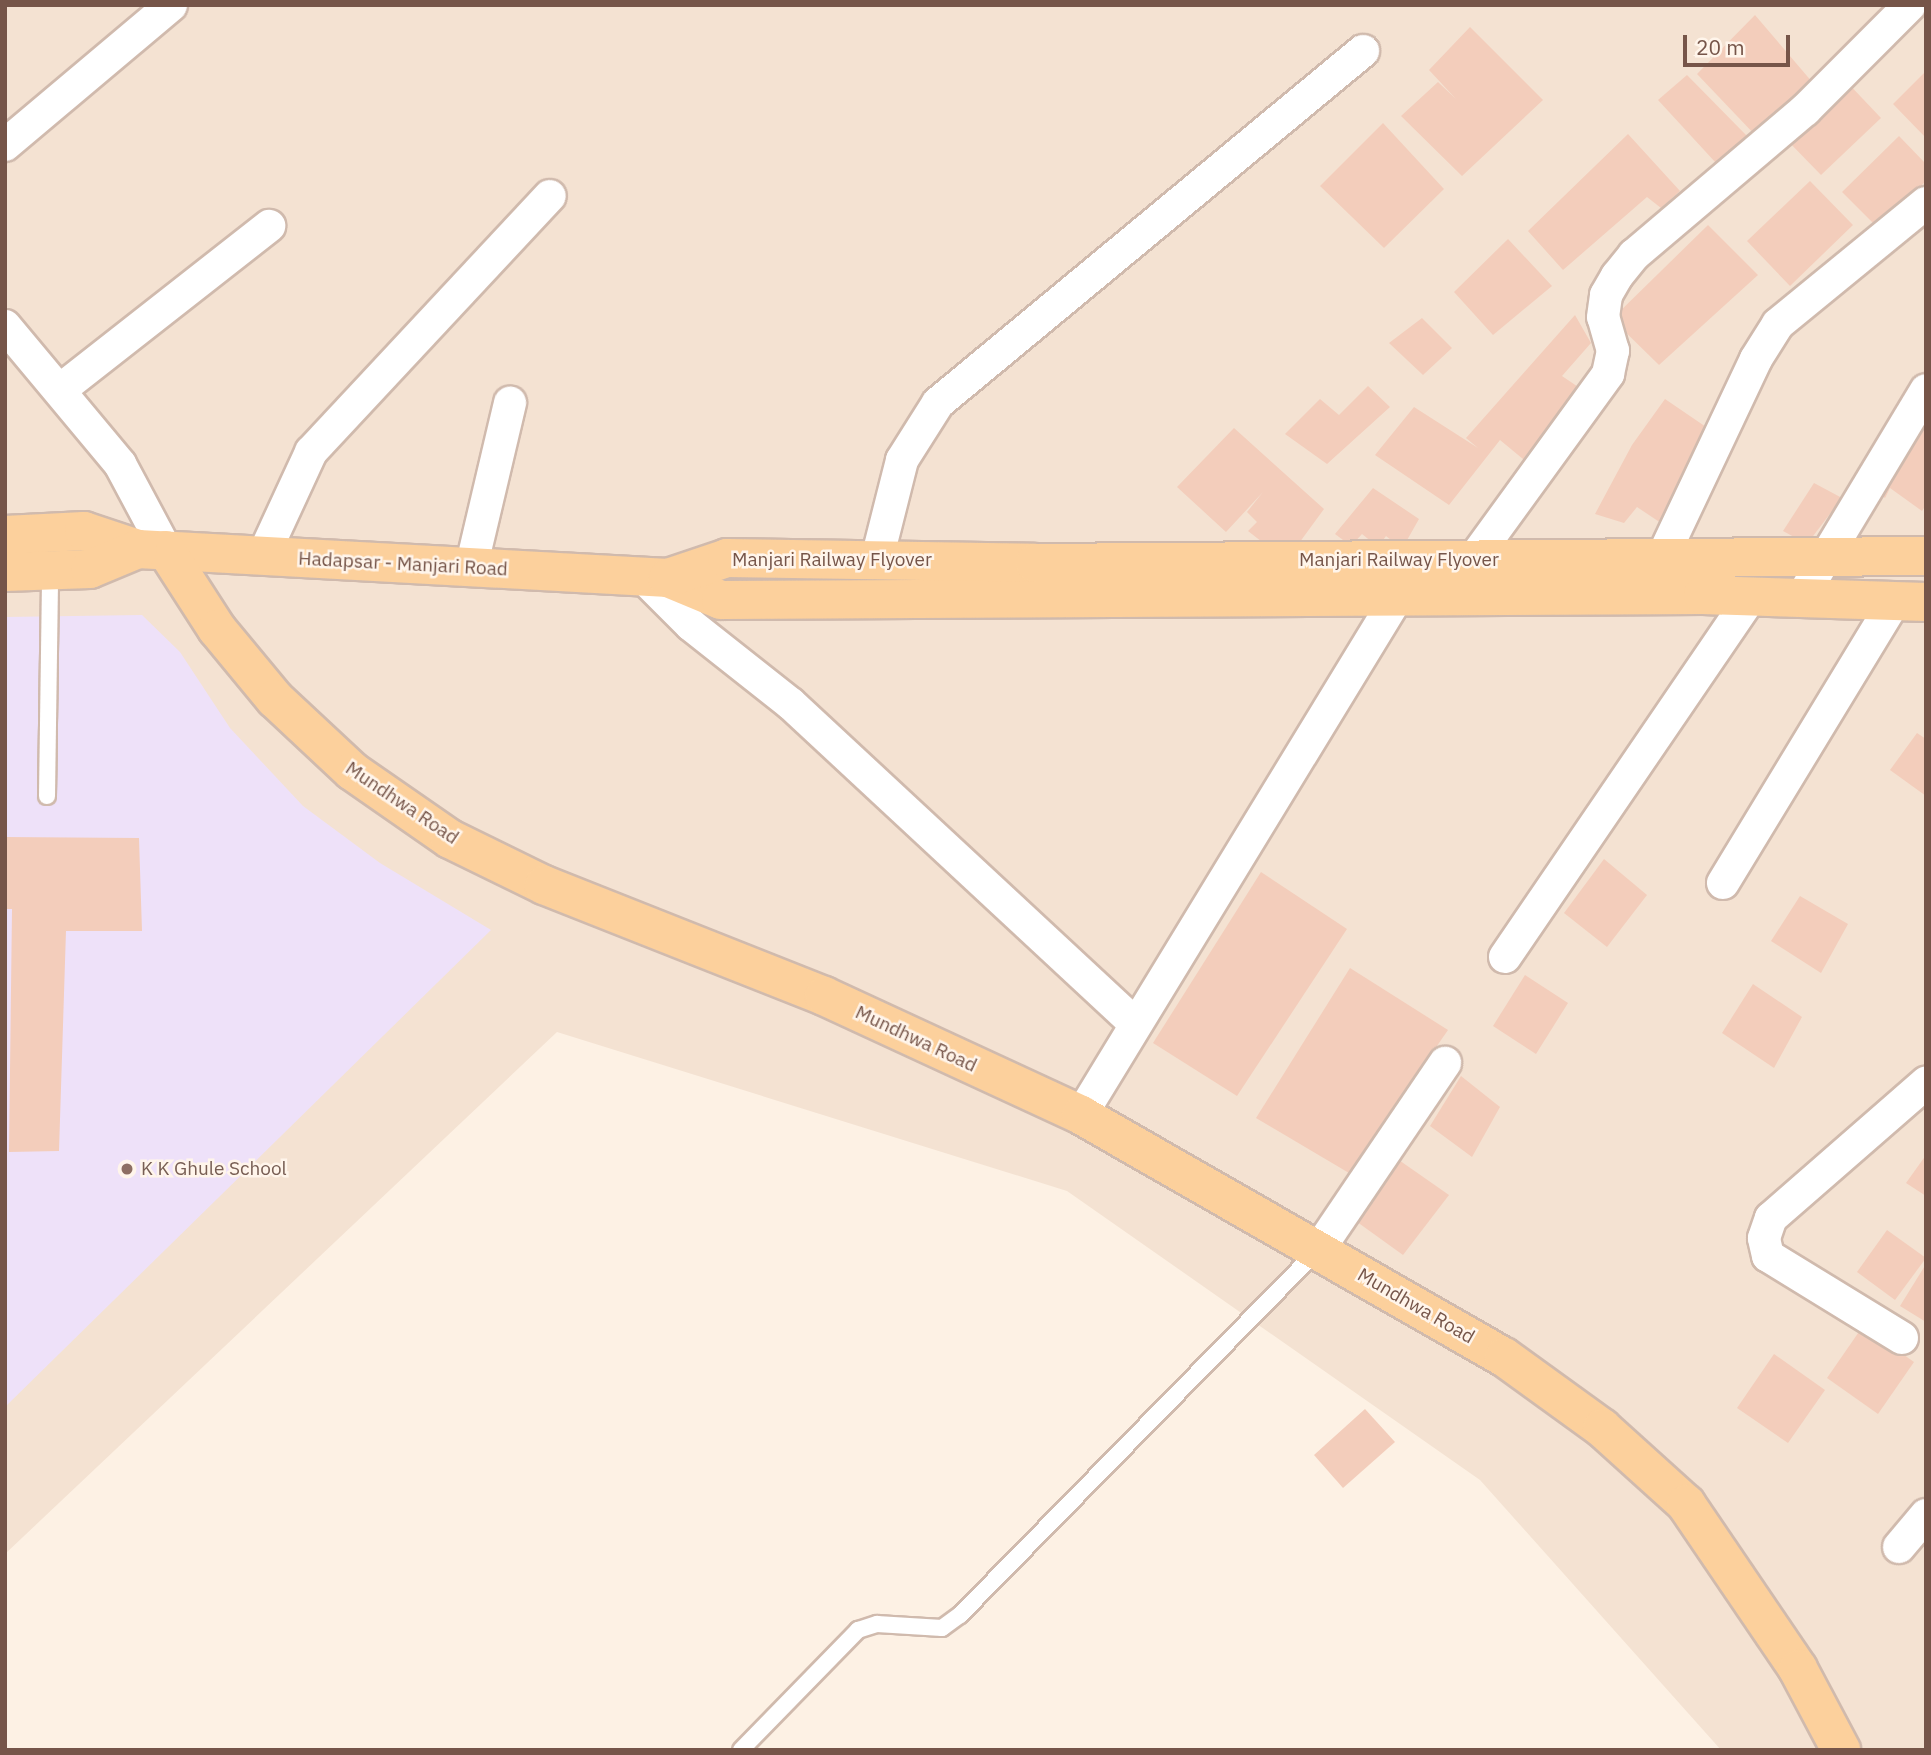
<!DOCTYPE html>
<html>
<head>
<meta charset="utf-8">
<style>
	body { margin:0 }
	#map { position:relative; width:1931px; height:1755px; overflow:hidden; background:#fdf1e4; font-family:"IBM Plex Sans",sans-serif }
	div>[style] { position:absolute }
	[style*='--x'] { left:calc(var(--x)*1px); top:calc(var(--y)*1px); width:calc(var(--w)*1px); rotate:calc(var(--a)*1deg) }
	.residential>* { inset:0; background:#f4e2d2 }
	.education>* { inset:0; background:#eee1f9 }
	.building>* { inset:0; background:#f3cdbb }
	.roads { filter:drop-shadow(2px 0 #d0baad) drop-shadow(-2px 0 #d0baad) drop-shadow(0 2px #d0baad) drop-shadow(0 -2px #d0baad) }
	.service>* { height:16px; margin:-8px; padding:0 8px; transform-origin:8px; border-radius:8px; background:#fff }
	.minor>* { height:32px; margin:-16px; padding:0 16px; transform-origin:16px; border-radius:16px; background:#fff }
	.primary>* { height:38px; margin:-19px; padding:0 19px; transform-origin:19px; border-radius:19px; background:#fcd09c }
	.dots>* { width:19px; height:19px; translate:-50% -50%; box-sizing:border-box; border:4px solid #fff5eb; border-radius:50% }
	span { translate:-50% -50%; white-space:nowrap; text-align:center; line-height:1.15; -webkit-text-stroke:5px #fff5eb; paint-order:stroke }
	.street-label { font-size:19px; color:#765549 }
	.education-label { font-size:19px; color:#785e54 }
	.left { translate:0 -50%; text-align:left }
	.frame { position:absolute; inset:0; border:7px solid #765549; pointer-events:none }
	.scale { position:absolute; left:1683px; top:35px; width:107px; height:32px; box-sizing:border-box; border:4px solid #765549; border-top:0; padding-left:9px; font-size:21px; line-height:24px; white-space:nowrap; color:#765549; -webkit-text-stroke:5px #fff5eb; paint-order:stroke }
</style>
</head>
<body>
<div id="map">
	<div class="residential">
		<div style="clip-path:polygon(5px 5px,1926px 5px,1926px 1750px,1721px 1750px,1480px 1480px,1067px 1191px,557px 1032px,5px 1554px)"></div>
	</div>
	<div class="education">
		<div style="clip-path:polygon(142px 615px,180px 652px,230px 728px,303px 806px,380px 863px,491px 930px,5px 1407px,5px 617px)"></div>
	</div>
	<div class="building">
		<div style="clip-path:polygon(1755px 15px,1813px 83px,1757px 137px,1697px 74px)"></div>
		<div style="clip-path:polygon(1470px 27px,1543px 100px,1462px 176px,1401px 116px,1438px 82px,1456px 99px,1429px 70px)"></div>
		<div style="clip-path:polygon(1926px 71px,1926px 138px,1893px 104px)"></div>
		<div style="clip-path:polygon(1687px 75px,1747px 136px,1716px 163px,1658px 100px)"></div>
		<div style="clip-path:polygon(1844px 79px,1881px 118px,1821px 175px,1784px 137px)"></div>
		<div style="clip-path:polygon(1383px 123px,1444px 189px,1384px 248px,1320px 186px)"></div>
		<div style="clip-path:polygon(1628px 134px,1680px 191px,1661px 208px,1647px 197px,1563px 270px,1528px 231px)"></div>
		<div style="clip-path:polygon(1899px 136px,1926px 164px,1926px 181px,1878px 228px,1842px 192px)"></div>
		<div style="clip-path:polygon(1810px 181px,1853px 225px,1790px 286px,1747px 241px)"></div>
		<div style="clip-path:polygon(1708px 225px,1758px 275px,1659px 365px,1612px 319px)"></div>
		<div style="clip-path:polygon(1508px 239px,1552px 286px,1493px 335px,1454px 292px)"></div>
		<div style="clip-path:polygon(1575px 315px,1591px 343px,1562px 376px,1590px 395px,1529px 464px,1500px 440px,1449px 505px,1375px 455px,1414px 407px,1478px 448px,1466px 438px)"></div>
		<div style="clip-path:polygon(1422px 318px,1452px 348px,1423px 375px,1389px 343px)"></div>
		<div style="clip-path:polygon(1368px 386px,1390px 407px,1327px 464px,1285px 434px,1320px 399px,1339px 415px)"></div>
		<div style="clip-path:polygon(1665px 399px,1709px 429px,1661px 523px,1637px 507px,1624px 523px,1595px 514px,1632px 445px)"></div>
		<div style="clip-path:polygon(1926px 404px,1926px 505px,1922px 511px,1890px 488px,1885px 498px,1874px 489px)"></div>
		<div style="clip-path:polygon(1234px 428px,1324px 509px,1294px 550px,1266px 545px,1248px 531px,1257px 522px,1247px 512px,1263px 492px,1226px 532px,1177px 487px)"></div>
		<div style="clip-path:polygon(1814px 483px,1842px 498px,1807px 544px,1783px 531px)"></div>
		<div style="clip-path:polygon(1373px 488px,1419px 519px,1402px 549px,1386px 536px,1378px 547px,1362px 534px,1351px 546px,1335px 534px)"></div>
		<div style="clip-path:polygon(1917px 733px,1926px 739px,1926px 796px,1890px 770px)"></div>
		<div style="clip-path:polygon(5px 837px,139px 838px,142px 931px,66px 931px,59px 1151px,9px 1152px,12px 909px,5px 909px)"></div>
		<div style="clip-path:polygon(1604px 859px,1647px 895px,1607px 947px,1564px 913px)"></div>
		<div style="clip-path:polygon(1261px 872px,1347px 929px,1237px 1096px,1153px 1043px)"></div>
		<div style="clip-path:polygon(1800px 896px,1848px 924px,1821px 973px,1771px 941px)"></div>
		<div style="clip-path:polygon(1350px 968px,1448px 1030px,1349px 1173px,1256px 1118px)"></div>
		<div style="clip-path:polygon(1525px 975px,1568px 1003px,1536px 1054px,1493px 1026px)"></div>
		<div style="clip-path:polygon(1753px 984px,1802px 1017px,1774px 1068px,1722px 1033px)"></div>
		<div style="clip-path:polygon(1461px 1076px,1500px 1107px,1472px 1157px,1430px 1126px)"></div>
		<div style="clip-path:polygon(1926px 1155px,1926px 1196px,1906px 1183px)"></div>
		<div style="clip-path:polygon(1396px 1158px,1449px 1195px,1403px 1255px,1353px 1219px)"></div>
		<div style="clip-path:polygon(1887px 1230px,1926px 1258px,1895px 1300px,1857px 1272px)"></div>
		<div style="clip-path:polygon(1926px 1264px,1926px 1322px,1900px 1306px)"></div>
		<div style="clip-path:polygon(1863px 1326px,1914px 1362px,1878px 1414px,1827px 1378px)"></div>
		<div style="clip-path:polygon(1774px 1354px,1825px 1390px,1788px 1443px,1737px 1408px)"></div>
		<div style="clip-path:polygon(1365px 1409px,1395px 1442px,1343px 1488px,1314px 1455px)"></div>
	</div>
	<div class="roads">
		<div class="service">
			<div style="--x:47;--y:796;--w:225;--a:-89.2"></div>
			<div style="--x:741;--y:1750;--w:168;--a:-45.7"></div>
			<div style="--x:858;--y:1630;--w:20;--a:-18"></div>
			<div style="--x:877;--y:1624;--w:65;--a:3.5"></div>
			<div style="--x:942;--y:1628;--w:22;--a:-36"></div>
			<div style="--x:960;--y:1615;--w:510;--a:-45.56"></div>
		</div>
		<div class="minor">
			<div style="--x:5;--y:145;--w:217;--a:-40.1"></div>
			<div style="--x:5;--y:326;--w:180;--a:50.2"></div>
			<div style="--x:120;--y:464;--w:98;--a:61.9"></div>
			<div style="--x:60;--y:390;--w:266;--a:-38.1"></div>
			<div style="--x:263;--y:556;--w:115;--a:-65.2"></div>
			<div style="--x:311;--y:452;--w:350;--a:-47"></div>
			<div style="--x:1662;--y:558;--w:220;--a:-64.7"></div>
			<div style="--x:1756;--y:359;--w:41;--a:-57.8"></div>
			<div style="--x:1778;--y:324;--w:191;--a:-39.3"></div>
			<div style="--x:877;--y:559;--w:102;--a:-75.8"></div>
			<div style="--x:902;--y:460;--w:67;--a:-57.7"></div>
			<div style="--x:938;--y:403;--w:552;--a:-39.63"></div>
			<div style="--x:471;--y:568;--w:170;--a:-76.7"></div>
			<div style="--x:642;--y:576;--w:69;--a:45"></div>
			<div style="--x:691;--y:625;--w:127;--a:38.3"></div>
			<div style="--x:791;--y:704;--w:470;--a:42.9"></div>
			<div style="--x:1473;--y:579;--w:19;--a:-90"></div>
			<div style="--x:1473;--y:560;--w:230;--a:-54"></div>
			<div style="--x:1608;--y:374;--w:24;--a:-78"></div>
			<div style="--x:1613;--y:351;--w:35;--a:-106"></div>
			<div style="--x:1603;--y:317;--w:22;--a:-82"></div>
			<div style="--x:1606;--y:295;--w:22;--a:-60"></div>
			<div style="--x:1617;--y:276;--w:27;--a:-51"></div>
			<div style="--x:1634;--y:255;--w:224;--a:-40.3"></div>
			<div style="--x:1805;--y:110;--w:148;--a:-45"></div>
			<div style="--x:1803;--y:595;--w:239;--a:-59"></div>
			<div style="--x:1723;--y:883;--w:329;--a:-58.7"></div>
			<div style="--x:1505;--y:957;--w:438;--a:-55.7"></div>
			<div style="--x:1081;--y:1115;--w:605;--a:-58.6"></div>
			<div style="--x:1396;--y:599;--w:24;--a:-92"></div>
			<div style="--x:1319;--y:1249;--w:225;--a:-55.9"></div>
			<div style="--x:1902;--y:1338;--w:157;--a:-148.5"></div>
			<div style="--x:1768;--y:1256;--w:18;--a:-103"></div>
			<div style="--x:1764;--y:1238;--w:21;--a:-71"></div>
			<div style="--x:1771;--y:1218;--w:206;--a:-41.1"></div>
			<div style="--x:1899;--y:1547;--w:42;--a:-49.8"></div>
		</div>
		<div class="primary">
			<div style="--x:5;--y:535;--w:79;--a:-2.9"></div>
			<div style="--x:84;--y:531;--w:57;--a:18.4"></div>
			<div style="--x:138;--y:549;--w:531;--a:3.13"></div>
			<div style="--x:668;--y:578;--w:57;--a:22.5"></div>
			<div style="--x:721;--y:600;--w:982;--a:-0.29"></div>
			<div style="--x:1703;--y:595;--w:223;--a:1.8"></div>
			<div style="--x:166;--y:550;--w:94;--a:57.2"></div>
			<div style="--x:217;--y:629;--w:91;--a:50.4"></div>
			<div style="--x:275;--y:699;--w:105;--a:43.1"></div>
			<div style="--x:352;--y:771;--w:119;--a:34.8"></div>
			<div style="--x:450;--y:839;--w:105;--a:26.1"></div>
			<div style="--x:544;--y:885;--w:301;--a:21.6"></div>
			<div style="--x:824;--y:996;--w:283;--a:24.8"></div>
			<div style="--x:1081;--y:1115;--w:487;--a:29.8"></div>
			<div style="--x:1504;--y:1357;--w:121;--a:35.9"></div>
			<div style="--x:1602;--y:1428;--w:113;--a:42.1"></div>
			<div style="--x:1686;--y:1504;--w:199;--a:55.8"></div>
			<div style="--x:1798;--y:1669;--w:92;--a:62"></div>
			<div style="--x:5;--y:572;--w:85;--a:-2"></div>
			<div style="--x:90;--y:569;--w:52;--a:-22.6"></div>
			<div style="--x:668;--y:578;--w:62;--a:-18.7"></div>
			<div style="--x:727;--y:558;--w:308;--a:0.9"></div>
			<div style="--x:1035;--y:563;--w:891;--a:-0.45"></div>
		</div>
	</div>
	<div class="dots">
		<div style="left:127px;top:1169px;background:#8d6e63"></div>
	</div>
	<div class="street-label">
		<span style="left:832px;top:560px">Manjari Railway Flyover</span>
		<span style="left:1399px;top:560px">Manjari Railway Flyover</span>
		<span style="left:403px;top:564px;rotate:3deg">Hadapsar - Manjari Road</span>
		<span style="left:402px;top:803px;rotate:34deg">Mundhwa Road</span>
		<span style="left:916px;top:1039px;rotate:25deg">Mundhwa Road</span>
		<span style="left:1416px;top:1306px;rotate:30deg">Mundhwa Road</span>
	</div>
	<div class="education-label">
		<span class="left" style="left:141px;top:1169px">K K Ghule School</span>
	</div>
	<div class="frame"></div>
	<div class="scale">20 m</div>
</div>
</body>
</html>
